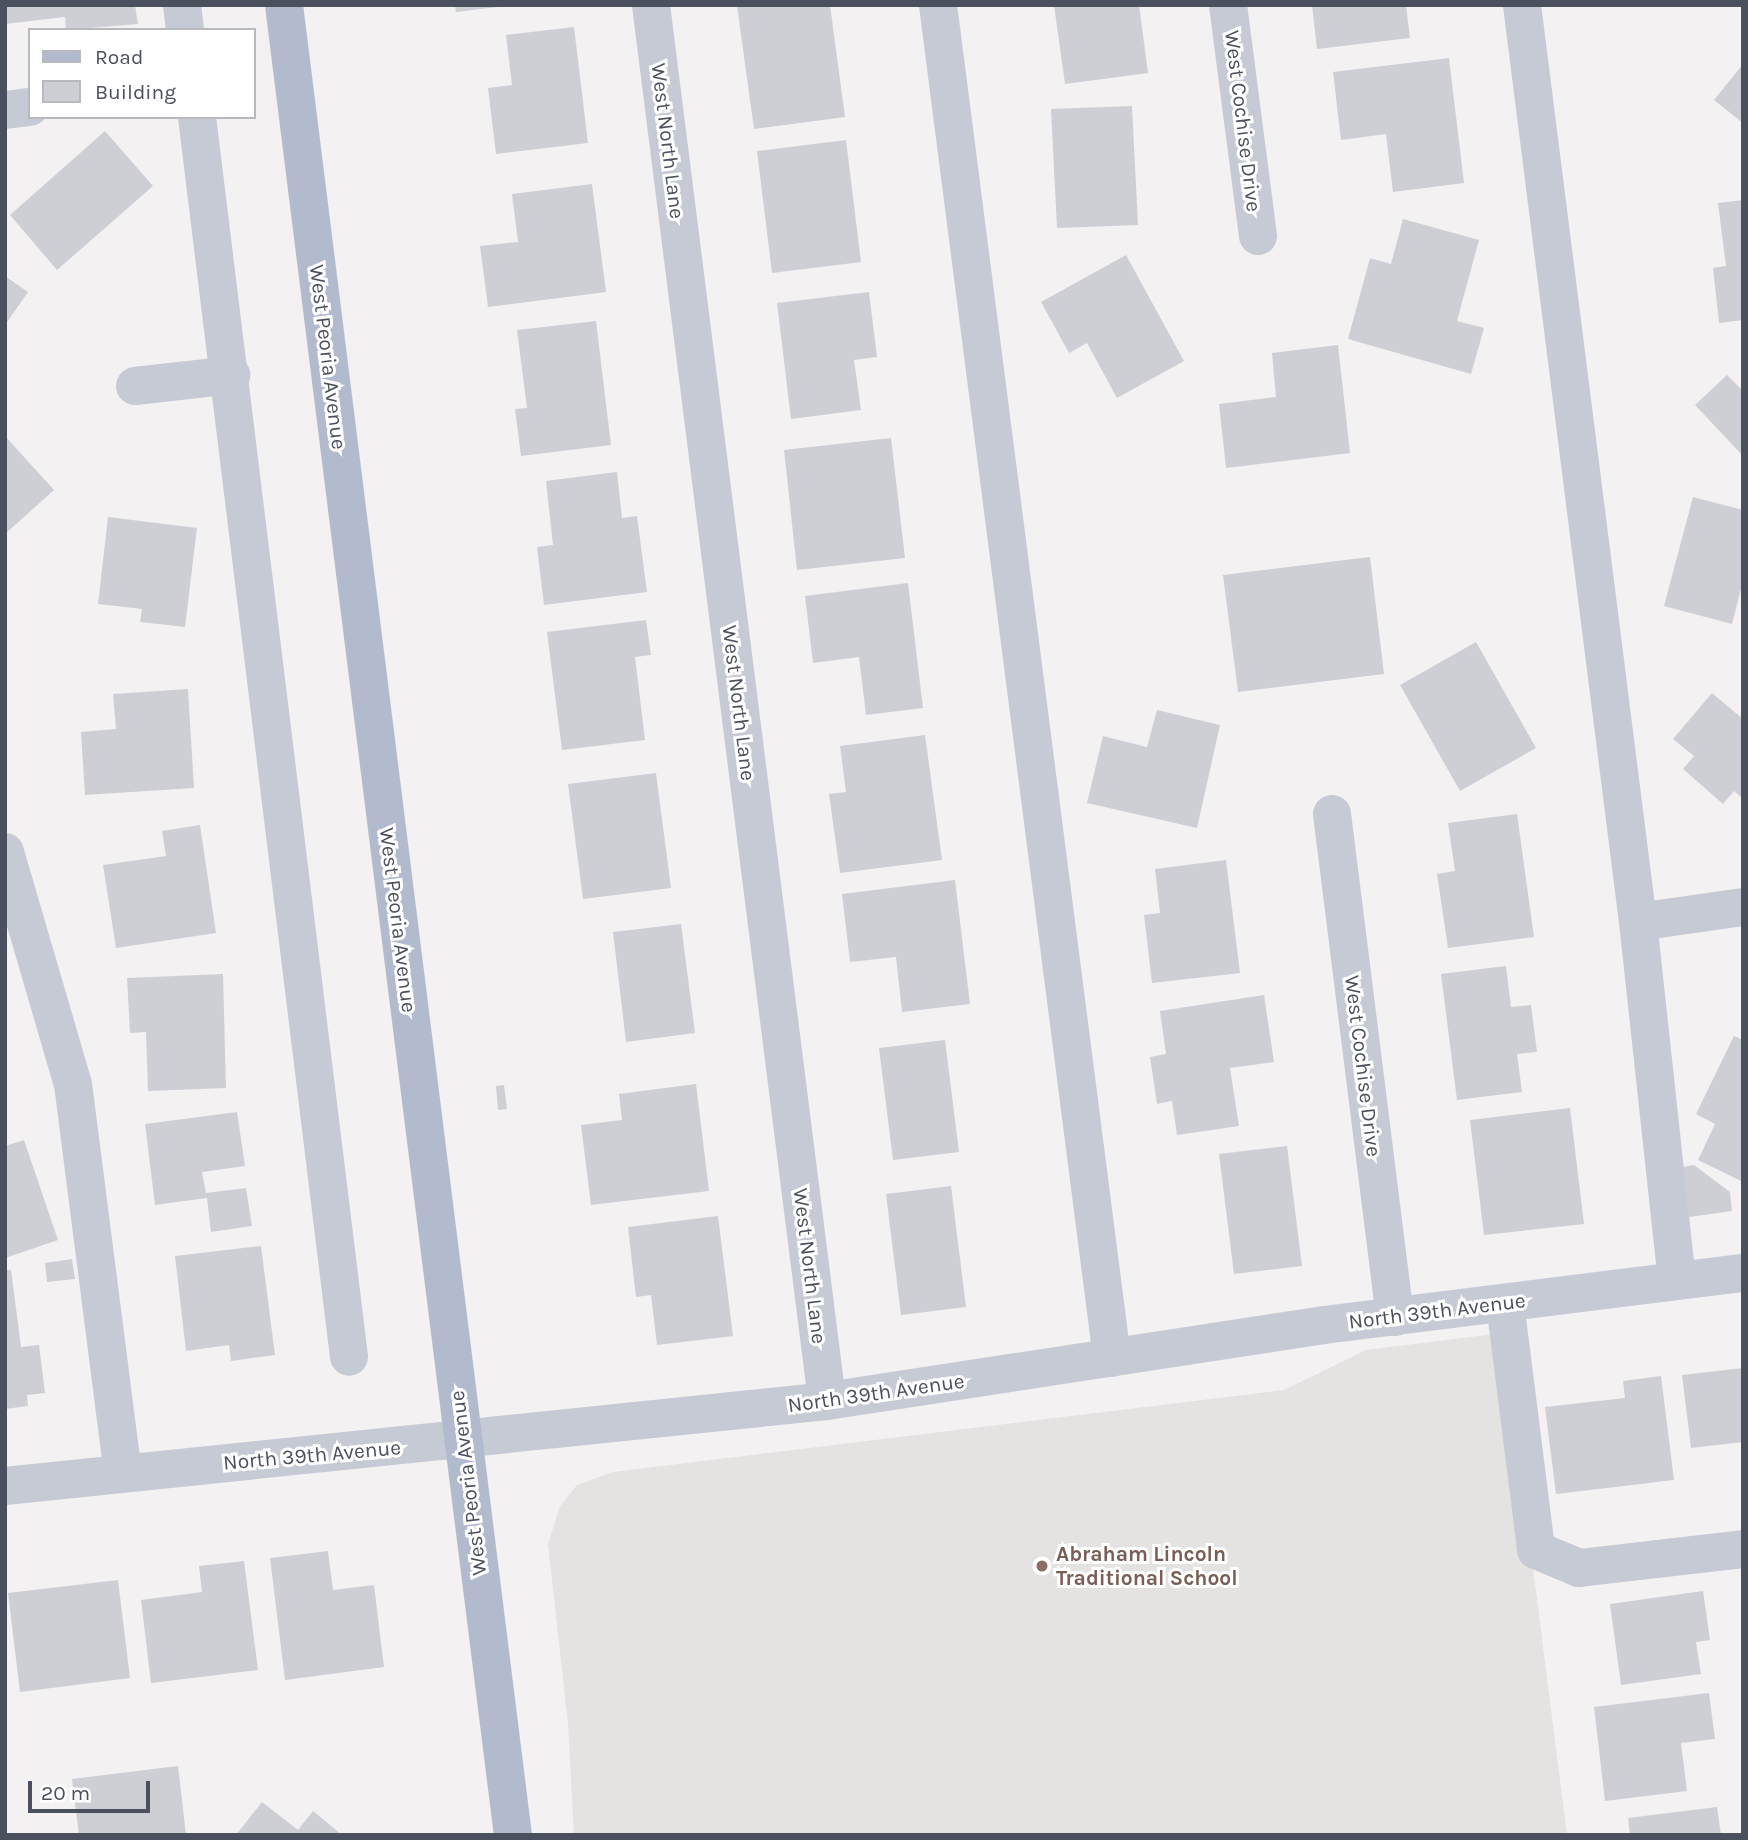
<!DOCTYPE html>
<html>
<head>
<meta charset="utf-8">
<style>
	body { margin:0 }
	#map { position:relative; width:1748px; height:1840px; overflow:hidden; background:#f3f1f1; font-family:Karla,sans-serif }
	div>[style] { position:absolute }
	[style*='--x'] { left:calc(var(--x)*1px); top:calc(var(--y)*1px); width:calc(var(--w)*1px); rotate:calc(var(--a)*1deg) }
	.education>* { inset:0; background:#e4e3e2 }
	.building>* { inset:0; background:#cecfd5 }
	.minor>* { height:38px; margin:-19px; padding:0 19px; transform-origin:19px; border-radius:19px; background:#c5cad5 }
	.major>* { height:38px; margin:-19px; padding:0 19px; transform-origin:19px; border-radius:19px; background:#b2bbce }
	.dots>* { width:19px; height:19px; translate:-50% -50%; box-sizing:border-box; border:4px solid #fff; border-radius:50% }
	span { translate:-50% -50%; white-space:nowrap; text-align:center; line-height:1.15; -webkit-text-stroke:6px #fff; paint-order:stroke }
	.street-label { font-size:21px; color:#4a505d }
	.education-label { font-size:21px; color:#785e54; font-weight:700 }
	.left { translate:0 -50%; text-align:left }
	.frame { position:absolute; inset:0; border:7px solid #4a505d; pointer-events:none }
	.legend { position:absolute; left:28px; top:28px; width:228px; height:91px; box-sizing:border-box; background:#fff; border:2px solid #b7b9be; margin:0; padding:9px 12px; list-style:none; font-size:21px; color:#4a505d }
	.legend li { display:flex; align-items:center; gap:14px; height:35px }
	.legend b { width:35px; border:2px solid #b7b9be }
	.scale { position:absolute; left:28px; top:1781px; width:122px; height:32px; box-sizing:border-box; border:4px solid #4a505d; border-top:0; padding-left:9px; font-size:21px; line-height:24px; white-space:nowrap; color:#4a505d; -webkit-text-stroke:5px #fff; paint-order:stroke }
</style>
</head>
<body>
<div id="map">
	<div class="education">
		<div style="clip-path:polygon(1503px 1333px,1567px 1835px,574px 1835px,568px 1724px,548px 1544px,560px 1506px,577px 1485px,613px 1472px,1284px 1390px,1366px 1350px)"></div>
	</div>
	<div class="building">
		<div style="clip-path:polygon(5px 5px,135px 5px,138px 24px,66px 30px,65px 17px,5px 24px)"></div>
		<div style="clip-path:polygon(455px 5px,498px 5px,498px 7px,456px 12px)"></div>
		<div style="clip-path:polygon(830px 5px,845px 117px,754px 129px,737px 6px)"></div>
		<div style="clip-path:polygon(1054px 5px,1139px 5px,1148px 73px,1065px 84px)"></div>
		<div style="clip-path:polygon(1312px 5px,1406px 5px,1410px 38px,1317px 49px)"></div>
		<div style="clip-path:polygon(574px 27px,588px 143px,496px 154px,488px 88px,512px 85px,506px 35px)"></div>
		<div style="clip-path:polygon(1449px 58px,1464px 183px,1393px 192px,1386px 134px,1341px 140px,1333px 72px)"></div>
		<div style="clip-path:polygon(1743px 64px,1743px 123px,1714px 100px)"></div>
		<div style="clip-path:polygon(1132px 106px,1138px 225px,1057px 228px,1051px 109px)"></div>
		<div style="clip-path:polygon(105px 131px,153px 186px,57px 270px,10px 215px)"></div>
		<div style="clip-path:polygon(846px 140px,861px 262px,772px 273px,757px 151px)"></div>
		<div style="clip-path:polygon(592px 184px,606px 292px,488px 307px,480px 246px,518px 242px,512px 194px)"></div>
		<div style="clip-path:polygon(1743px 200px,1743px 320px,1719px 323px,1713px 268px,1726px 266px,1718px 203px)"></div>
		<div style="clip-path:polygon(1403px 219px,1479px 240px,1457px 321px,1484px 328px,1471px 374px,1348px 339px,1370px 258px,1391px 264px)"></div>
		<div style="clip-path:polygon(1126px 255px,1184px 361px,1117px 398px,1087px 343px,1069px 353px,1041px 302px)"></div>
		<div style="clip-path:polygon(5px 276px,28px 292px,5px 325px)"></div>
		<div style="clip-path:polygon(869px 292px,877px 357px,854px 360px,861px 410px,791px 419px,777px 303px)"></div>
		<div style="clip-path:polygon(596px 321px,611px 445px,521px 456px,515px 409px,527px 408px,517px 330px)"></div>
		<div style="clip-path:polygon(1338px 345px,1350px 453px,1226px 468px,1219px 404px,1276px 397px,1272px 353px)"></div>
		<div style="clip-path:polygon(1727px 375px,1743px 391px,1743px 456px,1695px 405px)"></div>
		<div style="clip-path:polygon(5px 436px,54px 490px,5px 534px)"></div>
		<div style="clip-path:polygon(891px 438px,905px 558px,797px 570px,784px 450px)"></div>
		<div style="clip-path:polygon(617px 472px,622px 518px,637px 516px,647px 592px,544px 605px,537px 547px,553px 545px,546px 481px)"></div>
		<div style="clip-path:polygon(1693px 497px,1743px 510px,1743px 581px,1732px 624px,1664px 606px)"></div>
		<div style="clip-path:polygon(108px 517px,197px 528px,185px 627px,140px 622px,142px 609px,98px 604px)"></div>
		<div style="clip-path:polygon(1370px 557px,1384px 674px,1238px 692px,1223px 575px)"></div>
		<div style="clip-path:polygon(908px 583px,923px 708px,866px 715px,859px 657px,813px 663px,805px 596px)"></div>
		<div style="clip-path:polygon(646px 620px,651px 655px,635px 657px,645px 740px,562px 750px,547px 632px)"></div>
		<div style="clip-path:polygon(1476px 642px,1536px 748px,1460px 791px,1400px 685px)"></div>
		<div style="clip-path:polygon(188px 689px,194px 788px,85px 795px,81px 732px,116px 729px,113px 694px)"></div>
		<div style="clip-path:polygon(1712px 693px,1743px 719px,1743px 799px,1734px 791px,1723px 804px,1683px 769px,1694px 756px,1673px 739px)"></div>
		<div style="clip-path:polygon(1157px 710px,1220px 725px,1197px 828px,1087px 803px,1103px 736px,1147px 747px)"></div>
		<div style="clip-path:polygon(925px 735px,942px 860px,840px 873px,829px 794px,846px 792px,840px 746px)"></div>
		<div style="clip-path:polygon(656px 773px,671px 888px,583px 899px,568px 784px)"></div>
		<div style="clip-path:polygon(1517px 814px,1534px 937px,1448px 948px,1437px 874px,1455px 871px,1448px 823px)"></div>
		<div style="clip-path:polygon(200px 825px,216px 933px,116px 948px,103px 865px,166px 856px,162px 831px)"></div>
		<div style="clip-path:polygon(1226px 860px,1240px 973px,1152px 983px,1144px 915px,1160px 913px,1155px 869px)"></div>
		<div style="clip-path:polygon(955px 880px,970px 1004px,902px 1012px,896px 957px,850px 962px,842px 894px)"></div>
		<div style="clip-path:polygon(681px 924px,695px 1033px,626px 1042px,613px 932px)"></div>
		<div style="clip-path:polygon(1506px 966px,1511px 1007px,1531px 1005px,1537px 1052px,1517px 1054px,1522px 1092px,1457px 1100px,1441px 974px)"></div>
		<div style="clip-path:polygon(223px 974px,226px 1088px,148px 1091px,146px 1032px,130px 1033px,127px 978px)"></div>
		<div style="clip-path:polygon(1264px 995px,1274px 1062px,1230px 1068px,1239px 1126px,1177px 1135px,1172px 1101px,1157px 1104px,1150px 1057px,1166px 1054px,1160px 1011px)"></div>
		<div style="clip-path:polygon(1734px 1036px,1743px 1040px,1743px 1182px,1698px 1160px,1715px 1124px,1696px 1114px)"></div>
		<div style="clip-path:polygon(945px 1040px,959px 1152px,893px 1160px,879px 1048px)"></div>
		<div style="clip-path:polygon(696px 1084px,709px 1191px,591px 1205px,581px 1125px,622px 1120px,619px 1094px)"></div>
		<div style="clip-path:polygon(504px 1085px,507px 1109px,498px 1110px,496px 1086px)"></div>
		<div style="clip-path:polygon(1570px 1108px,1584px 1224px,1484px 1235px,1470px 1120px)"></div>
		<div style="clip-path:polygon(237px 1112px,245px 1166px,202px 1172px,206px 1193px,246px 1188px,252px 1226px,211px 1232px,207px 1198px,155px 1205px,145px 1124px)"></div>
		<div style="clip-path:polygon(24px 1140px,58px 1240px,5px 1258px,5px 1146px)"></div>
		<div style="clip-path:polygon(1287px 1146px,1302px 1266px,1234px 1274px,1219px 1154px)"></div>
		<div style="clip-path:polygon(1694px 1165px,1730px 1192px,1732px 1211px,1689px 1217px,1683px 1167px)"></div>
		<div style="clip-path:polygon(951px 1186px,966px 1307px,901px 1315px,886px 1194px)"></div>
		<div style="clip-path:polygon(718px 1216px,733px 1336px,657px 1345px,651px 1295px,636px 1297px,628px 1227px)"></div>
		<div style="clip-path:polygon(261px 1246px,275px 1355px,231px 1361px,229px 1345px,186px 1351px,175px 1256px)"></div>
		<div style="clip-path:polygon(72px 1259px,75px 1279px,47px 1282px,45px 1263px)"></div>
		<div style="clip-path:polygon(5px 1270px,11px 1270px,21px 1347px,39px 1345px,45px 1393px,27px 1395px,28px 1406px,5px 1409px)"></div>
		<div style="clip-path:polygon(1743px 1368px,1743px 1442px,1691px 1448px,1682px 1375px)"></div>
		<div style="clip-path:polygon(1661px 1376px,1674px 1480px,1556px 1494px,1545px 1407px,1625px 1398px,1623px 1381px)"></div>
		<div style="clip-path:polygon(328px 1551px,333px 1590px,374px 1585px,384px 1667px,285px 1680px,270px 1558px)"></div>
		<div style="clip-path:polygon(244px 1561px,258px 1670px,151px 1683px,141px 1600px,202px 1592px,199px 1566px)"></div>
		<div style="clip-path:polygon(118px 1580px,130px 1678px,20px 1692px,8px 1593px)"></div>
		<div style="clip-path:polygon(1703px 1591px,1710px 1640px,1696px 1642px,1701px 1674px,1621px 1685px,1610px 1604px)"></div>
		<div style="clip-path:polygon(1709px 1693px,1715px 1739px,1681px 1743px,1687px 1791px,1605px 1801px,1594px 1707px)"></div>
		<div style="clip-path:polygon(178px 1766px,186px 1835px,79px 1835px,72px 1779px)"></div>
		<div style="clip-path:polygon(262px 1802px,298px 1830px,313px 1811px,342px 1835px,236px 1835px)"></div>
		<div style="clip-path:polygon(1717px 1807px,1721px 1835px,1630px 1835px,1628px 1818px)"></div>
	</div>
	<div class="minor">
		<div style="--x:182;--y:5;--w:25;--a:83"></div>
		<div style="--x:651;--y:5;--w:1407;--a:82.81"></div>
		<div style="--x:938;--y:5;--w:1364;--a:82.67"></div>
		<div style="--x:1228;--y:5;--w:233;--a:82.6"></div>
		<div style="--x:1522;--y:5;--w:924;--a:82.79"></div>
		<div style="--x:1638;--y:922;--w:360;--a:83.8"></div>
		<div style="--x:5;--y:110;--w:25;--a:-7"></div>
		<div style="--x:197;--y:117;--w:1249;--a:83.01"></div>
		<div style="--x:135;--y:386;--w:97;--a:-6.5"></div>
		<div style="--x:1332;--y:814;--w:507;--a:82.86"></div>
		<div style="--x:5;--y:852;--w:242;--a:73.7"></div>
		<div style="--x:73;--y:1084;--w:392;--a:82.7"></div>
		<div style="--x:1638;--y:922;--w:106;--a:-8.1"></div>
		<div style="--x:1505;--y:1303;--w:249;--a:82.8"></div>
		<div style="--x:1536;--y:1550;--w:47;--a:22.7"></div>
		<div style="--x:1579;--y:1568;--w:165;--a:-6.6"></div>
		<div style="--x:5;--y:1486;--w:826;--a:-5.9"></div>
		<div style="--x:827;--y:1401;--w:503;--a:-8.69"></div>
		<div style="--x:1324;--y:1325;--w:422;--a:-7.1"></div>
	</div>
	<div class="major">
		<div style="--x:284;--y:5;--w:1844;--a:82.87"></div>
	</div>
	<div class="dots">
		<div style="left:1042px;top:1566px;background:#8d6e63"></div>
	</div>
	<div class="street-label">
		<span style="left:1243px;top:121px;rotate:83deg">West Cochise Drive</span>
		<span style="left:668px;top:141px;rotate:83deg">West North Lane</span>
		<span style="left:328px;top:357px;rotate:83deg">West Peoria Avenue</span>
		<span style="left:739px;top:703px;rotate:83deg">West North Lane</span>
		<span style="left:398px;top:920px;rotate:83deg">West Peoria Avenue</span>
		<span style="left:1363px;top:1066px;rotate:83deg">West Cochise Drive</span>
		<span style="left:810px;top:1266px;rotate:83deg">West North Lane</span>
		<span style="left:1437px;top:1311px;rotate:-7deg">North 39th Avenue</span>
		<span style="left:876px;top:1393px;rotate:-8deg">North 39th Avenue</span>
		<span style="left:312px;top:1455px;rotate:-5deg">North 39th Avenue</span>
		<span style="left:468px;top:1483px;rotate:-97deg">West Peoria Avenue</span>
	</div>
	<div class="education-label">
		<span class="left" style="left:1056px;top:1566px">Abraham Lincoln<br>Traditional School</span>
	</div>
	<div class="frame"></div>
	<ul class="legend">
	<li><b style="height:9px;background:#b2bbce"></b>Road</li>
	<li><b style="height:19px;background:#cecfd5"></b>Building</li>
	</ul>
	<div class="scale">20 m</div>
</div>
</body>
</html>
